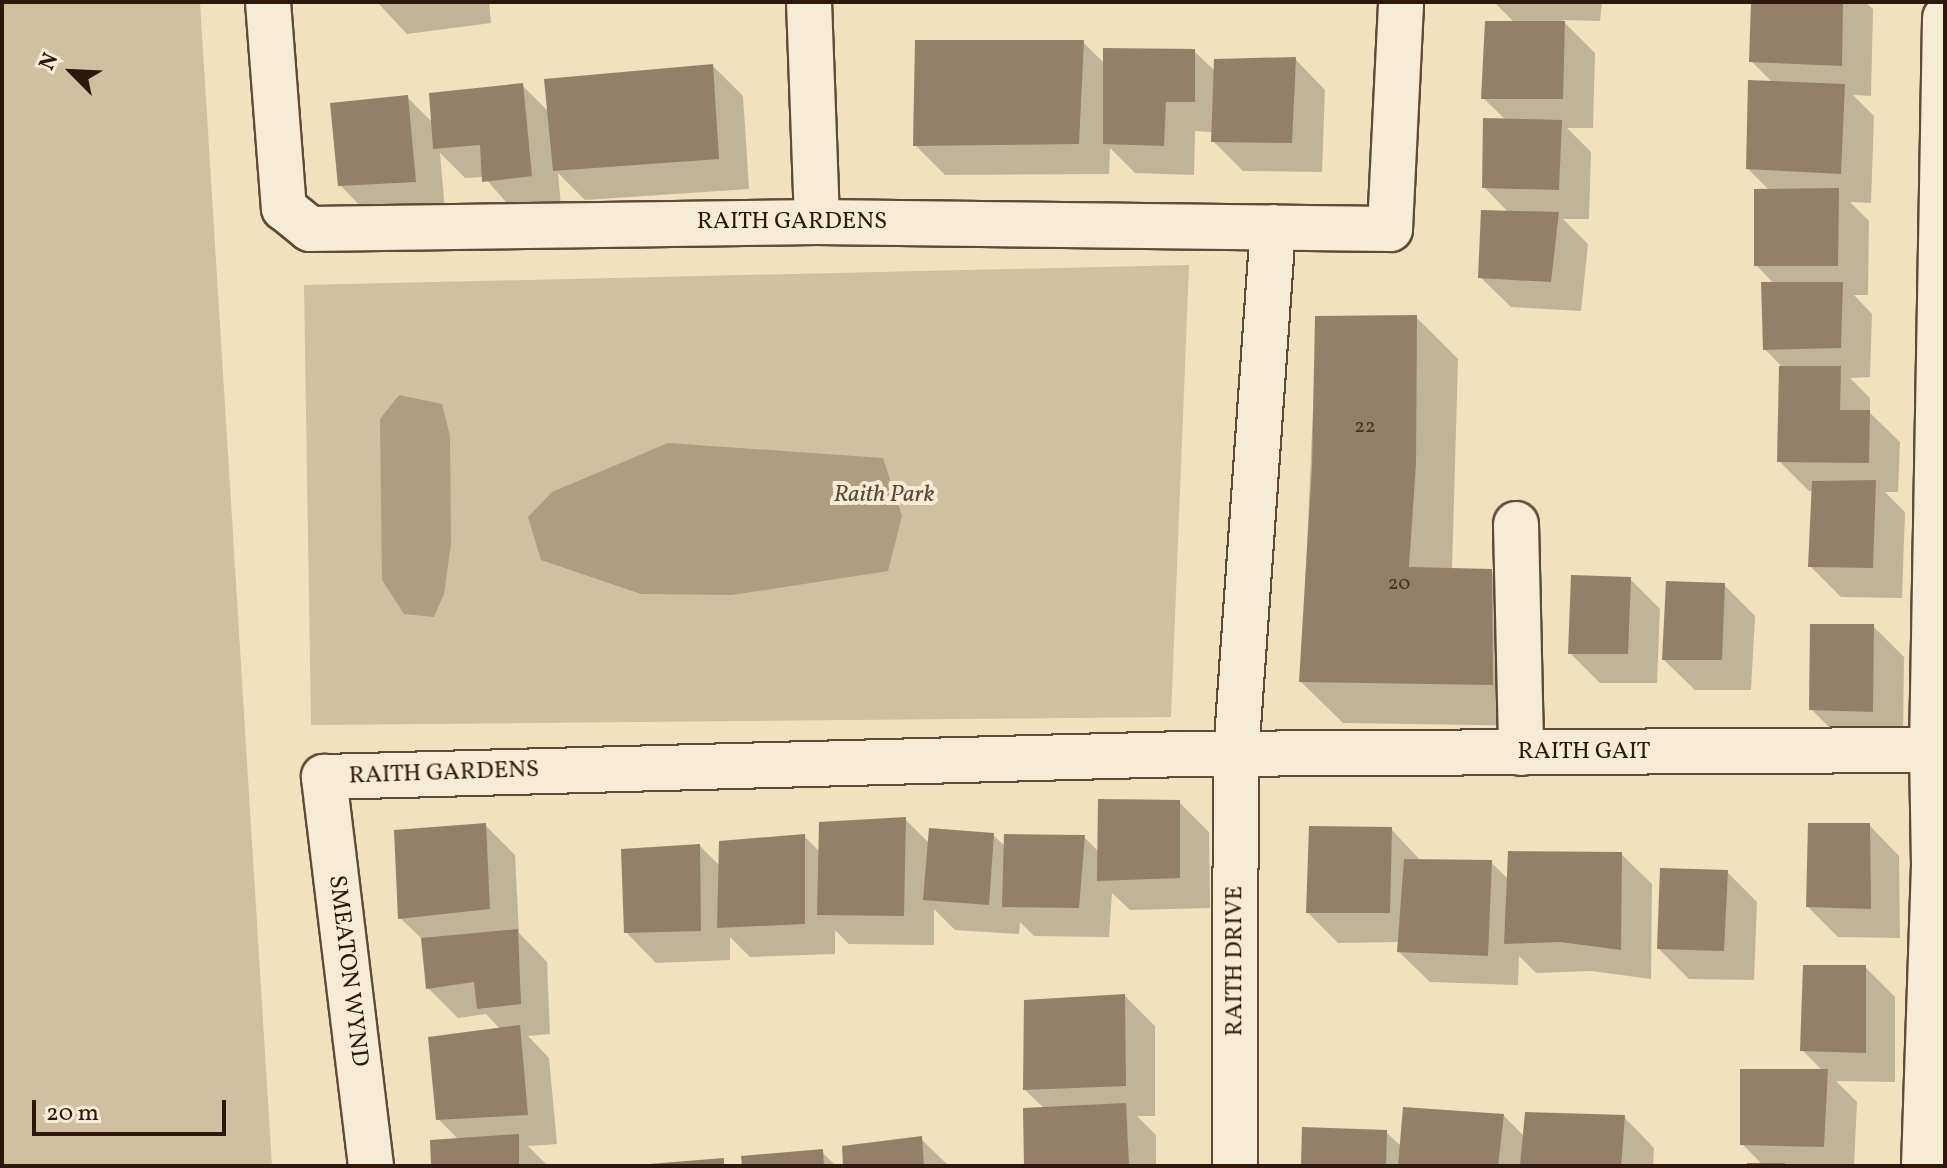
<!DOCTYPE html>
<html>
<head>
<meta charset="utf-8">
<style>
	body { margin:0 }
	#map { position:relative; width:1947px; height:1168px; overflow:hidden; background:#f1e1be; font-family:Vollkorn,serif }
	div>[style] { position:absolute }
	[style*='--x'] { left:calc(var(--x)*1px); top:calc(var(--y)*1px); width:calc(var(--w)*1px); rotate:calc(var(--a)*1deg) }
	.green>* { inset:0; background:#d0bfa0 }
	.water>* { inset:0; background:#af9c81 }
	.shadow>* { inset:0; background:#0003 }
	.building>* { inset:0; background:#948068 }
	.roads { filter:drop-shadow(2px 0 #604a38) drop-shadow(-2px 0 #604a38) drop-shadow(0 2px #604a38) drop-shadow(0 -2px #604a38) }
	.street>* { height:44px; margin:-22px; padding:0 22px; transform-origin:22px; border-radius:22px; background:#f6ecd5 }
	span { translate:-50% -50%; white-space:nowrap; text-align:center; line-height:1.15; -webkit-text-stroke:8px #f6ecd5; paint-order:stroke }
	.number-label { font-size:20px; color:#483122 }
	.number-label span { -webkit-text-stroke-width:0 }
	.street-label { font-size:24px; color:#2f170b }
	.park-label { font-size:24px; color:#5f4938; font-style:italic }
	.frame { position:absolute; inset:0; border:4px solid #2f170b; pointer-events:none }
	.north { position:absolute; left:32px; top:32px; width:80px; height:80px; -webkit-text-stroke:6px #f6ecd5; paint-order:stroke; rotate:294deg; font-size:22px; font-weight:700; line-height:32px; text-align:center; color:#2f170b }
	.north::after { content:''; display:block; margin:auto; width:28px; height:36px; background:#2f170b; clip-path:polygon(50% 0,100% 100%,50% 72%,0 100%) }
	.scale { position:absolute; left:32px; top:1100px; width:194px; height:36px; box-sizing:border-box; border:4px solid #2f170b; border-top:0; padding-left:10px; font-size:24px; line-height:28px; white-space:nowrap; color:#2f170b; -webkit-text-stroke:6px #f6ecd5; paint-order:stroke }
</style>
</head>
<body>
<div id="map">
	<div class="green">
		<div style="clip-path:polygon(2px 2px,200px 2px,272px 1166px,2px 1166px)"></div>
		<div style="clip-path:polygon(1189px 265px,1171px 717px,311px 725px,304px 285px)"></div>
	</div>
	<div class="water">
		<div style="clip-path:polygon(399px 395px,442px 404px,450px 436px,451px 544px,444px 594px,434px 617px,404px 614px,382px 580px,380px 419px)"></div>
		<div style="clip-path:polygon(668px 443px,883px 458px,902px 516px,888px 571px,732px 595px,641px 594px,541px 560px,528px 517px,552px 492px)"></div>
	</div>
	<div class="shadow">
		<div style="clip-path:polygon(377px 2px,489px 2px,491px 23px,407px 34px)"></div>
		<div style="clip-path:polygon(1494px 2px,1602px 2px,1600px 21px,1562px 20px,1595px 53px,1593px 128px,1567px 128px,1591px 152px,1589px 219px,1563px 219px,1588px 244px,1581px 311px,1511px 307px,1480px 277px,1509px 213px,1484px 187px,1506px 120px,1483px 98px,1515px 23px)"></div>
		<div style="clip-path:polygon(1754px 2px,1865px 2px,1873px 9px,1871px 96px,1853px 95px,1874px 116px,1871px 203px,1850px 202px,1869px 221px,1868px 295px,1854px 295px,1872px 314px,1870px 377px,1850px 378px,1870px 398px,1870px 413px,1900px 442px,1898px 492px,1885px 492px,1905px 512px,1902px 598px,1841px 597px,1810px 566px,1814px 491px,1809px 491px,1779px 461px,1781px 366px,1765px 349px,1774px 284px,1756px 265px,1770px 191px,1748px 169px,1773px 83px,1751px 61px)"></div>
		<div style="clip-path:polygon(1083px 42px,1105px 64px,1194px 51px,1216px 72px,1295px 59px,1325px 90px,1322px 172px,1243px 171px,1213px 141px,1213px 132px,1195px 131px,1194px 175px,1135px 173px,1110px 148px,1109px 174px,945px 175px,915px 145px)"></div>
		<div style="clip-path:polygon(713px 66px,743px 96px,749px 189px,585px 200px,558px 173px,561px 206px,514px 211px,484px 177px,465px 178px,440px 153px,445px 211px,370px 216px,340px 185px,407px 97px,433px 123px,523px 86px,549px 112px)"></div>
		<div style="clip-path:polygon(1416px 317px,1458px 359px,1452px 570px,1491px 571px,1533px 612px,1534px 726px,1343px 723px,1301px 682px,1317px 318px)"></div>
		<div style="clip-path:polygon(1630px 579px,1660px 609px,1657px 683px,1600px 683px,1570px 653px)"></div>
		<div style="clip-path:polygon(1724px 585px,1755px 616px,1751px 690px,1695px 690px,1664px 660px)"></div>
		<div style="clip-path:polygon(1873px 626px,1904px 657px,1903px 741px,1841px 739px,1811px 709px)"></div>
		<div style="clip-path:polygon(1179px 802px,1209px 832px,1210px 908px,1130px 910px,1112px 893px,1109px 937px,1034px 936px,1020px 922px,1019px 934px,955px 930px,934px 909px,934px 945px,849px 944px,835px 930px,835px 954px,750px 957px,730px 937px,730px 960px,656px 963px,626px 932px,700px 846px,721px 867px,804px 836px,820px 852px,906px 820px,930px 844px,993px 835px,1006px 847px,1084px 837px,1100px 853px)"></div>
		<div style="clip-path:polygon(485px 825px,515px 855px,519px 933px,547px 962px,550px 1034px,528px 1036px,549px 1058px,557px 1144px,528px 1146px,548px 1166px,433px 1166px,459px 1140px,438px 1119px,501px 1030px,486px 1014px,458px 1018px,428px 988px,424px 941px,400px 918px)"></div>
		<div style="clip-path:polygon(1869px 825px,1899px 856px,1900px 938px,1838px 937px,1808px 907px)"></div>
		<div style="clip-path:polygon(1391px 829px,1421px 861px,1491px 862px,1509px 880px,1621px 854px,1652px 884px,1651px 979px,1591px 971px,1536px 973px,1519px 956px,1518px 985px,1430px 982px,1399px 952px,1400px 942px,1338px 943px,1308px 913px)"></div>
		<div style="clip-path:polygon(1727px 872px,1757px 902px,1754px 980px,1689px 979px,1659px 949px)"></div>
		<div style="clip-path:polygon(1865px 967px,1895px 997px,1895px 1082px,1836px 1081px,1857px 1102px,1854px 1166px,1749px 1166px,1763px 1165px,1742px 1144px,1823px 1071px,1802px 1050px)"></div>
		<div style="clip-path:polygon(1125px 996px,1155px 1026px,1155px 1116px,1137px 1116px,1156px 1135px,1156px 1166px,1026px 1166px,1045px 1109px,1025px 1090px)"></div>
		<div style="clip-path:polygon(1504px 1116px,1525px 1137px,1624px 1117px,1654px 1148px,1653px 1166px,1303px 1166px,1386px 1132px,1402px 1147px)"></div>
		<div style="clip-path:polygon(921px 1139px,949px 1166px,845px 1166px)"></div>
		<div style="clip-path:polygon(822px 1152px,836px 1166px,744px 1166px)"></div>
	</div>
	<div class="building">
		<div style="clip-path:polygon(1751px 2px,1843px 2px,1842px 66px,1749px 62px)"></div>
		<div style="clip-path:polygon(1485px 21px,1565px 21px,1563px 99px,1481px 99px)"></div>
		<div style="clip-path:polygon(915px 40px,1084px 40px,1079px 144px,913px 146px)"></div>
		<div style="clip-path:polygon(1103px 48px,1195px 49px,1195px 102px,1166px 102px,1164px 146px,1103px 144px)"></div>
		<div style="clip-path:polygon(1296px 57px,1292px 143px,1211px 142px,1214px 59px)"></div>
		<div style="clip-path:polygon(713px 64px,719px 159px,553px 171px,544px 79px)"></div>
		<div style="clip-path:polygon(1748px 80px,1845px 84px,1841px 174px,1746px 169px)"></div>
		<div style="clip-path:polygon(523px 83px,532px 176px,482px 182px,480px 145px,433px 149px,429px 93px)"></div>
		<div style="clip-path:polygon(408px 95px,416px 182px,338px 186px,330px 103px)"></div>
		<div style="clip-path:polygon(1483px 118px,1562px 120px,1559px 190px,1482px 188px)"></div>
		<div style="clip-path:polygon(1839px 188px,1838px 266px,1754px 266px,1754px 189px)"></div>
		<div style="clip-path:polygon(1481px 210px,1559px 212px,1551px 282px,1478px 278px)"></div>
		<div style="clip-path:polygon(1761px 282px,1843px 282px,1841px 348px,1763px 350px)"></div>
		<div style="clip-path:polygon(1417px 315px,1416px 464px,1409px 567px,1492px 569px,1493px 685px,1299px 682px,1312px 466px,1315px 316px)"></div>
		<div style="clip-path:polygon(1779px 366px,1841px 366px,1840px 410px,1870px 410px,1869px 463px,1777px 462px)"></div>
		<div style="clip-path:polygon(1876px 480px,1873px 568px,1808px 567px,1812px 481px)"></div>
		<div style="clip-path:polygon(1571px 575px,1631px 577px,1628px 654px,1568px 654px)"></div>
		<div style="clip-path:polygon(1666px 581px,1725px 583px,1722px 660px,1662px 660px)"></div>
		<div style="clip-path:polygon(1810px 624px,1874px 624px,1873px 712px,1809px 710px)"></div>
		<div style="clip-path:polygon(1098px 799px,1180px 800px,1180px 878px,1097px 881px)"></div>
		<div style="clip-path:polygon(906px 817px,904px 916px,817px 915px,819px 822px)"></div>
		<div style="clip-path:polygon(486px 823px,490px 909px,398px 919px,394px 830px)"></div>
		<div style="clip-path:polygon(1808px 823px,1870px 823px,1871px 909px,1806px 907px)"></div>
		<div style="clip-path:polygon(1309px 826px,1392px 827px,1390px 913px,1306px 913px)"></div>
		<div style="clip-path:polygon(929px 828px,994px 833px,989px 905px,923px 900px)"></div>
		<div style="clip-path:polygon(805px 834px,805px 924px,717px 928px,719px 841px)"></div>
		<div style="clip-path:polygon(1004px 834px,1085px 835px,1079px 908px,1002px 907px)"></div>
		<div style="clip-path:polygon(700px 844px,701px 931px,624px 933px,621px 849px)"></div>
		<div style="clip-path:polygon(1508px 851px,1622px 852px,1621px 950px,1560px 942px,1504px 944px)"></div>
		<div style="clip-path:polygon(1404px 859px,1492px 860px,1488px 956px,1397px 952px)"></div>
		<div style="clip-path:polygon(1660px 868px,1728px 870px,1724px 951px,1657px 949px)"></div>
		<div style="clip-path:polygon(518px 929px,521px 1004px,477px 1009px,474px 982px,426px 989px,421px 938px)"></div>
		<div style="clip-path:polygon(1803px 965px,1866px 965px,1866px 1053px,1800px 1051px)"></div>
		<div style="clip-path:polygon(1125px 994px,1126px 1086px,1023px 1090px,1024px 1000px)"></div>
		<div style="clip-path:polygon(520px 1025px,528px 1115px,436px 1120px,428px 1037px)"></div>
		<div style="clip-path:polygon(1740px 1069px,1828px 1069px,1824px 1147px,1740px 1145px)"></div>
		<div style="clip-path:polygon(1126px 1103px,1129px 1166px,1024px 1166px,1023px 1108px)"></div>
		<div style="clip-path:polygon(1403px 1107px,1504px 1114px,1498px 1166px,1398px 1166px)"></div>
		<div style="clip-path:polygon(1525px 1112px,1625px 1115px,1621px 1166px,1520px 1166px)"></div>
		<div style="clip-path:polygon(1302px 1127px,1387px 1130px,1386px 1166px,1301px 1166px)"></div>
		<div style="clip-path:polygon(519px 1134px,519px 1166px,431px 1166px,430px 1140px)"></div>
		<div style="clip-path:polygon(922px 1136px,924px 1166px,843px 1166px,842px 1146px)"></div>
		<div style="clip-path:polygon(823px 1149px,824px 1166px,742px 1166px,741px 1156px)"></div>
		<div style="clip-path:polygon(724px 1158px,724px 1166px,649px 1166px,649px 1164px)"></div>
		<div style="clip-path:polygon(1747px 1163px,1785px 1163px,1785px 1166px,1747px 1166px)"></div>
	</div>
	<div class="roads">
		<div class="street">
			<div style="--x:268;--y:2;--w:207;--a:85.6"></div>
			<div style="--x:284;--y:208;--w:33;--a:39"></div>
			<div style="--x:310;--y:229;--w:507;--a:-0.79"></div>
			<div style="--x:817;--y:222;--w:573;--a:0.7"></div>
			<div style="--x:1390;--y:229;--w:227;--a:-87.2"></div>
			<div style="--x:809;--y:2;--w:220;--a:87.9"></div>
			<div style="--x:1516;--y:524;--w:229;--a:88.7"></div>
			<div style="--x:371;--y:1166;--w:392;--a:-96.9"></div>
			<div style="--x:324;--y:777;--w:863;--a:-1.53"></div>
			<div style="--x:1187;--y:754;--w:745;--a:-0.31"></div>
			<div style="--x:1235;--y:1166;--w:411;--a:-89.9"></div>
			<div style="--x:1236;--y:755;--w:529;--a:-85.99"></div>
			<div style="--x:1924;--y:1166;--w:301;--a:-88.1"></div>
			<div style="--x:1934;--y:865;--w:115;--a:-91"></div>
			<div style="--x:1932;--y:750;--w:732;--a:-88.98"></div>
		</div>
	</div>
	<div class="number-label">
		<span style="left:1365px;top:427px">22</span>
		<span style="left:1399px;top:584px">20</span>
	</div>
	<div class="street-label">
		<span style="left:792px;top:223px">RAITH GARDENS</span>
		<span style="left:1584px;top:753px">RAITH GAIT</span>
		<span style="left:444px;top:774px;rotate:-2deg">RAITH GARDENS</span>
		<span style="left:1236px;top:961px;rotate:-90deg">RAITH DRIVE</span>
		<span style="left:347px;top:971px;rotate:83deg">SMEATON WYND</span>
	</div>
	<div class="park-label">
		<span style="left:884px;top:496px">Raith Park</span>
	</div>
	<div class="frame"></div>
	<div class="north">N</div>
	<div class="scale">20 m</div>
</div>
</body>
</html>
